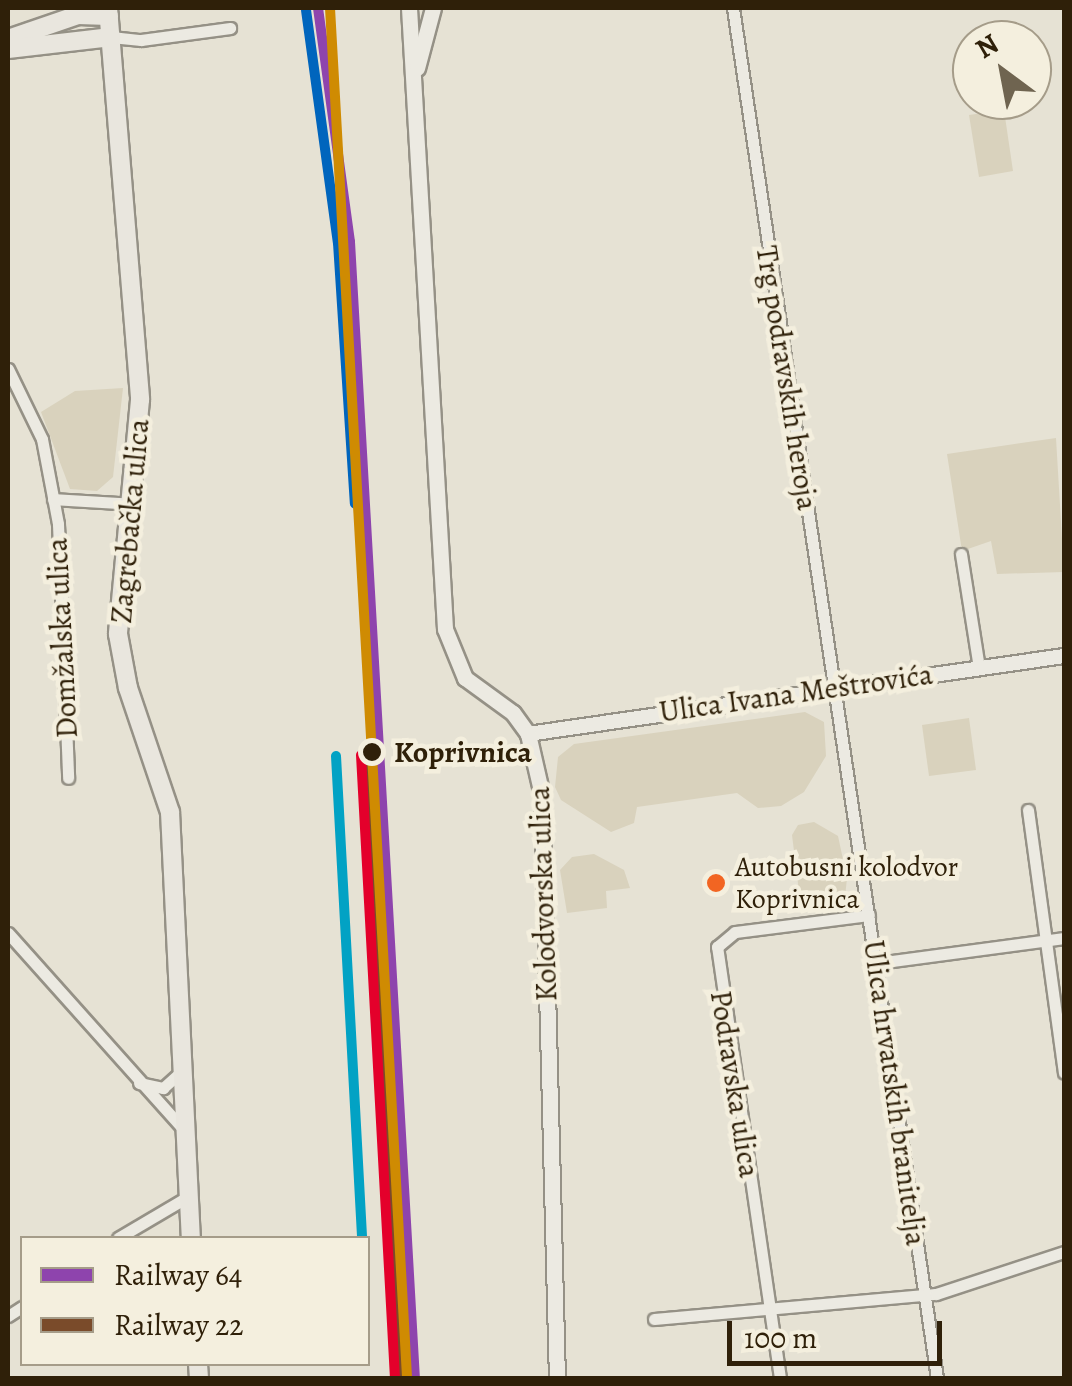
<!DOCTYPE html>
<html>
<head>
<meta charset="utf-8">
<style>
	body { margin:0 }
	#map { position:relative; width:1072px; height:1386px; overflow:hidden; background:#e6e2d4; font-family:Alegreya,serif }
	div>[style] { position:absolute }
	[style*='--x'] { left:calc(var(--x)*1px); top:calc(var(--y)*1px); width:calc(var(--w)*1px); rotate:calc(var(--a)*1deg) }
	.green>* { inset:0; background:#d9d2bd }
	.roads { filter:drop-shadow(2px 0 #959186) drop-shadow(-2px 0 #959186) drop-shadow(0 2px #959186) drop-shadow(0 -2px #959186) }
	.minor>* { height:11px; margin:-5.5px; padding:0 5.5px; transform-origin:5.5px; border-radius:5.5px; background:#eceae2 }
	.tertiary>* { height:14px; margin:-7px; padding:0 7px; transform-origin:7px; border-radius:7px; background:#eceae2 }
	.secondary>* { height:15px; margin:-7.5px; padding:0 7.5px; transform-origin:7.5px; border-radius:7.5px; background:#eceae2 }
	.primary>* { height:18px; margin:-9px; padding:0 9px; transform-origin:9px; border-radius:9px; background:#e9e6de }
	.rail-1>* { height:10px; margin:-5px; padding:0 5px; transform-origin:5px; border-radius:5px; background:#8e44ad }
	.rail-2>* { height:10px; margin:-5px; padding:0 5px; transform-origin:5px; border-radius:5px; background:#7a4b2a }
	.rail-3>* { height:10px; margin:-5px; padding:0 5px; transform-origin:5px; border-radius:5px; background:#0065bd }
	.rail-4>* { height:10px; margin:-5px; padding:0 5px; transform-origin:5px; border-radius:5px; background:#cf8b02 }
	.rail-5>* { height:10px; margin:-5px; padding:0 5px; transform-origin:5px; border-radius:5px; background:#e4002b }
	.rail-6>* { height:10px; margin:-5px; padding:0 5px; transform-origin:5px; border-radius:5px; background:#02a2c4 }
	.dots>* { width:28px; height:28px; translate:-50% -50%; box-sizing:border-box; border:5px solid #f4efde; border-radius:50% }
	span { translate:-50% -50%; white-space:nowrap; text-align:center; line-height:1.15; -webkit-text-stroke:9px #f4efde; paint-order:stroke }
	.bus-label { font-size:28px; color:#2f2009 }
	.left { translate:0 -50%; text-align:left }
	.street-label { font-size:30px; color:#2f2009 }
	.stop-label { font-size:30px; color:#2f2009; font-weight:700 }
	.frame { position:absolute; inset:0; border:10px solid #2f2009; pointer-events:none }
	.legend { position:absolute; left:20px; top:1236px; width:350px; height:130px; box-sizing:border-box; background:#f4efde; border:2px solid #a59c89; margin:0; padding:12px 18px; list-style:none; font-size:30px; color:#2f2009 }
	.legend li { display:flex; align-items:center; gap:20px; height:50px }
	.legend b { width:50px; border:2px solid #a59c89 }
	.north { position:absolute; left:952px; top:20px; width:100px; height:100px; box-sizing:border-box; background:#f4efde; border:2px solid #a59c89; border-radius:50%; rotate:328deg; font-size:28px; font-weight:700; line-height:40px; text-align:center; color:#2f2009 }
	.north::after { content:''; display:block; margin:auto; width:35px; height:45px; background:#6f6450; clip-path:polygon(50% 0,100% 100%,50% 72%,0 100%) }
	.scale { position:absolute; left:727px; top:1321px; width:215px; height:45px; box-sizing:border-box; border:5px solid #2f2009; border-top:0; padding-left:12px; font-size:30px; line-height:35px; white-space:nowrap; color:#2f2009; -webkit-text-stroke:8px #f4efde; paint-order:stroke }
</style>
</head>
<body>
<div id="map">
	<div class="green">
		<div style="clip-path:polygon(1004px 110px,1013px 171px,979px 177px,969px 115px)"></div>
		<div style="clip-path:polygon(123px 388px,113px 477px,97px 491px,70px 489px,41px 412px,75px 391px)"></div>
		<div style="clip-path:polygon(1056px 438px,1064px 572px,997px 574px,991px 541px,962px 551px,947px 454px)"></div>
		<div style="clip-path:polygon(805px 712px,824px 722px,826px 756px,804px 792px,781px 806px,758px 808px,737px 793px,637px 807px,634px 823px,611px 832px,561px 800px,555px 787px,558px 757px,574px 744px)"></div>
		<div style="clip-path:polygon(969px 718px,976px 770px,929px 776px,922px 725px)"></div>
		<div style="clip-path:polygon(814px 822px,838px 836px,847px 878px,845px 897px,817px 913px,800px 900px,792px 835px,798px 825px)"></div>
		<div style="clip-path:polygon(594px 854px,624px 870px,630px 888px,606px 891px,607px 908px,567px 913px,560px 870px,572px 857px)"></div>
	</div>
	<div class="roads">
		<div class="minor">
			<div style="--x:733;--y:8;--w:1385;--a:81.53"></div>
			<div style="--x:111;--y:37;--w:30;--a:6"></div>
			<div style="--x:141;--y:40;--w:90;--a:-7.7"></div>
			<div style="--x:8;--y:369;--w:78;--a:64.1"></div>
			<div style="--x:42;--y:439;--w:86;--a:79.3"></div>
			<div style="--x:58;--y:524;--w:254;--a:87.7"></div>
			<div style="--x:53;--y:499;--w:81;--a:3.5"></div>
			<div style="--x:961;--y:554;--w:115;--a:81"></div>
			<div style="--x:1028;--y:810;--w:265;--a:82.2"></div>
			<div style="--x:8;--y:933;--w:264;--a:48.2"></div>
			<div style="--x:877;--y:963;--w:189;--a:-7.6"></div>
			<div style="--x:139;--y:1083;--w:25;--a:12"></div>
			<div style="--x:163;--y:1088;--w:25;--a:-42"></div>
			<div style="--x:118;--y:1238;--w:82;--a:-30.6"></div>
			<div style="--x:8;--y:1316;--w:17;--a:-33"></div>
			<div style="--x:654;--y:1319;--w:283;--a:-5.1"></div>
			<div style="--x:936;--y:1294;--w:135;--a:-18.2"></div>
			<div style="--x:780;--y:1378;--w:436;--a:-98.3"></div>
			<div style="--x:717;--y:947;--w:23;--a:-40"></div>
			<div style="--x:735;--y:932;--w:135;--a:-7.2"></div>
		</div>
		<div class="tertiary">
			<div style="--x:528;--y:734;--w:542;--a:-8.28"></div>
		</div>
		<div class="secondary">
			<div style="--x:409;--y:8;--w:622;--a:86.68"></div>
			<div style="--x:445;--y:629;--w:53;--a:67.8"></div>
			<div style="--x:465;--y:678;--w:59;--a:36.1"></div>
			<div style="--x:513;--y:713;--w:26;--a:54"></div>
			<div style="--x:528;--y:734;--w:63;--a:77.1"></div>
			<div style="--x:542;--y:795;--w:583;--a:88.53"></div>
			<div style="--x:417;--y:68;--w:62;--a:-75.1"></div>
		</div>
		<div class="primary">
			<div style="--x:108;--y:8;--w:393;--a:85.3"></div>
			<div style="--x:140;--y:400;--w:235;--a:95.4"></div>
			<div style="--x:118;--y:634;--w:55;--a:79.5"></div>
			<div style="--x:128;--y:688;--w:131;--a:71.3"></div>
			<div style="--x:170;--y:812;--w:427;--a:87.2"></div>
			<div style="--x:8;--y:39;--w:74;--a:-18.9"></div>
			<div style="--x:78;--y:15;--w:31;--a:2"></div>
			<div style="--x:8;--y:49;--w:104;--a:-6.6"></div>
			<div style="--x:198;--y:1364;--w:14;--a:86"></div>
		</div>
	</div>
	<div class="rail-1">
		<div style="--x:318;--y:8;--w:236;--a:82.2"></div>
		<div style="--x:350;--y:242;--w:1138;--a:86.73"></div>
	</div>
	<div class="rail-2">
		<div style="--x:370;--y:752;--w:627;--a:86.98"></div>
	</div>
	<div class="rail-3">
		<div style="--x:306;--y:10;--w:235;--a:82.2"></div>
		<div style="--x:338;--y:243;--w:261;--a:86.3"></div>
	</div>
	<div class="rail-4">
		<div style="--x:330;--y:8;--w:1371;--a:86.78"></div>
	</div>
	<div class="rail-5">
		<div style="--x:361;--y:755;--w:624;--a:86.88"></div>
	</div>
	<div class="rail-6">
		<div style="--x:336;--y:756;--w:483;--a:86.9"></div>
	</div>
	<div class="dots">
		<div style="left:372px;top:752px;background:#2f2009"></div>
		<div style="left:716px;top:883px;background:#f26522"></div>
	</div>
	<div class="bus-label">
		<span class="left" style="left:735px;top:883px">Autobusni kolodvor<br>Koprivnica</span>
	</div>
	<div class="street-label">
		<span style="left:787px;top:378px;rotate:81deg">Trg podravskih heroja</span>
		<span style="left:130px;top:521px;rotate:-85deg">Zagrebačka ulica</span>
		<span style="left:62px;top:638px;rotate:-93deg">Domžalska ulica</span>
		<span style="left:796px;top:693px;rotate:-8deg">Ulica Ivana Meštrovića</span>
		<span style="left:543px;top:894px;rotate:-92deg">Kolodvorska ulica</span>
		<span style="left:735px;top:1084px;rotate:81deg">Podravska ulica</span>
		<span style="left:895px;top:1093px;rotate:82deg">Ulica hrvatskih branitelja</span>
	</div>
	<div class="stop-label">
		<span class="left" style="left:394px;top:752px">Koprivnica</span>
	</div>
	<div class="frame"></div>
	<ul class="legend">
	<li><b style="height:12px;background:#8e44ad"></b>Railway 64</li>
	<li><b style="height:12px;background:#7a4b2a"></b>Railway 22</li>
	</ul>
	<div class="north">N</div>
	<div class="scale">100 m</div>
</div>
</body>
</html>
